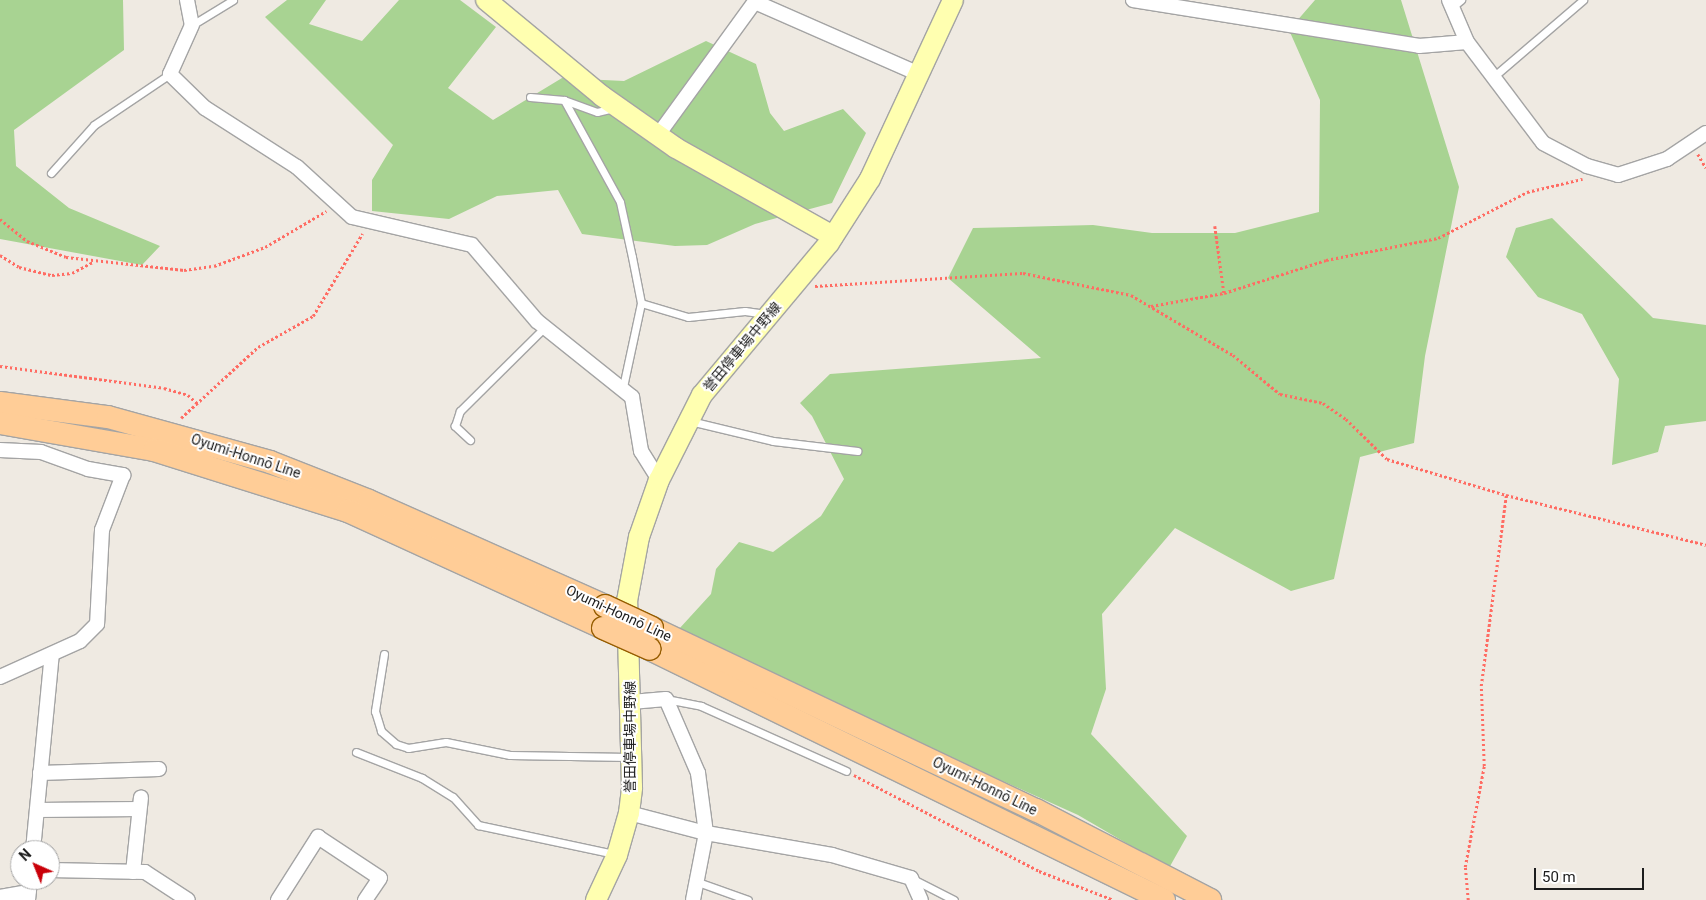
<!DOCTYPE html>
<html>
<head>
<meta charset="utf-8">
<style>
	body { margin:0 }
	#map { position:relative; width:1706px; height:900px; overflow:hidden; background:#efeae2; font-family:Roboto,"Noto Sans JP",sans-serif }
	div>[style] { position:absolute }
	[style*='--x'] { left:calc(var(--x)*1px); top:calc(var(--y)*1px); width:calc(var(--w)*1px); rotate:calc(var(--a)*1deg) }
	.forest>* { inset:0; background:#a8d392 }
	.path>* { height:2.5px; margin-top:-1.25px; transform-origin:0; background:repeating-linear-gradient(90deg,#ff6c63 0 2.5px,transparent 0 5px) }
	.roads { filter:drop-shadow(1px 0 #a4a4a4) drop-shadow(-1px 0 #a4a4a4) drop-shadow(0 1px #a4a4a4) drop-shadow(0 -1px #a4a4a4) }
	.lane>* { height:7px; margin:-3.5px; padding:0 3.5px; transform-origin:3.5px; border-radius:3.5px; background:#fff }
	.street>* { height:14px; margin:-7px; padding:0 7px; transform-origin:7px; border-radius:7px; background:#fff }
	.secondary>* { height:20px; margin:-10px; padding:0 10px; transform-origin:10px; border-radius:10px; background:#ffffb0 }
	.primary>* { height:22px; margin:-11px; padding:0 11px; transform-origin:11px; border-radius:11px; background:#ffcd97 }
	.bridges { filter:drop-shadow(1px 0 #965d00) drop-shadow(-1px 0 #965d00) drop-shadow(0 1px #965d00) drop-shadow(0 -1px #965d00) }
	.primary-bridge>* { height:22px; margin:-11px; padding:0 11px; transform-origin:11px; border-radius:11px; background:#ffcd97 }
	span { translate:-50% -50%; white-space:nowrap; text-align:center; line-height:1.15; -webkit-text-stroke:4px #fff; paint-order:stroke }
	.street-label { font-size:14px; color:#1d1d1d }
	.north { position:absolute; left:10px; top:840px; width:50px; height:50px; box-sizing:border-box; background:#fff; border:1px solid #a5a5a5; border-radius:50%; rotate:316deg; font-size:14px; font-weight:700; line-height:20px; text-align:center; color:#1d1d1d }
	.north::after { content:''; display:block; margin:auto; width:18px; height:22px; background:#ca0009; clip-path:polygon(50% 0,100% 100%,50% 72%,0 100%) }
	.scale { position:absolute; left:1534px; top:868px; width:110px; height:22px; box-sizing:border-box; border:2px solid #1d1d1d; border-top:0; padding-left:6px; font-size:15px; line-height:18px; white-space:nowrap; color:#1d1d1d; -webkit-text-stroke:4px #fff; paint-order:stroke }
</style>
</head>
<body>
<div id="map">
	<div class="forest">
		<div style="clip-path:polygon(0 0,123px 0,124px 50px,14px 130px,16px 166px,69px 208px,160px 246px,142px 265px,0 239px)"></div>
		<div style="clip-path:polygon(287px 0,326px 0,309px 24px,362px 41px,399px 0,460px 0,496px 27px,448px 88px,493px 120px,562px 78px,624px 81px,706px 41px,756px 64px,770px 113px,784px 131px,843px 109px,866px 133px,832px 203px,755px 224px,707px 245px,675px 246px,582px 234px,558px 190px,497px 196px,449px 219px,372px 211px,372px 180px,393px 145px,265px 17px)"></div>
		<div style="clip-path:polygon(1315px 0,1401px 0,1459px 187px,1425px 356px,1414px 443px,1360px 457px,1334px 579px,1291px 591px,1175px 528px,1102px 614px,1106px 689px,1091px 734px,1187px 836px,1169px 868px,1078px 815px,799px 689px,668px 641px,711px 594px,716px 569px,739px 542px,773px 552px,821px 516px,844px 479px,812px 416px,800px 403px,830px 374px,1041px 358px,948px 278px,973px 228px,1093px 225px,1152px 233px,1235px 233px,1319px 212px,1320px 100px,1289px 30px)"></div>
		<div style="clip-path:polygon(1552px 218px,1653px 318px,1706px 325px,1706px 421px,1665px 426px,1658px 452px,1612px 465px,1619px 379px,1582px 314px,1538px 297px,1506px 257px,1516px 228px)"></div>
	</div>
	<div class="path">
		<div style="--x:1698;--y:154;--w:16;--a:60"></div>
		<div style="--x:0;--y:219;--w:35;--a:39"></div>
		<div style="--x:27;--y:241;--w:42;--a:22.3"></div>
		<div style="--x:66;--y:257;--w:119;--a:6.3"></div>
		<div style="--x:184;--y:270;--w:30;--a:-8"></div>
		<div style="--x:214;--y:266;--w:54;--a:-20.4"></div>
		<div style="--x:265;--y:247;--w:71;--a:-30.5"></div>
		<div style="--x:1215;--y:226;--w:68;--a:82.3"></div>
		<div style="--x:0;--y:255;--w:22;--a:32"></div>
		<div style="--x:19;--y:267;--w:34;--a:14"></div>
		<div style="--x:52;--y:275;--w:20;--a:-6"></div>
		<div style="--x:72;--y:273;--w:24;--a:-28"></div>
		<div style="--x:815;--y:286;--w:208;--a:-3.6"></div>
		<div style="--x:1023;--y:273;--w:110;--a:11.5"></div>
		<div style="--x:1131;--y:295;--w:118;--a:30.5"></div>
		<div style="--x:1233;--y:355;--w:61;--a:39.7"></div>
		<div style="--x:1280;--y:394;--w:44;--a:11.8"></div>
		<div style="--x:1323;--y:403;--w:28;--a:35"></div>
		<div style="--x:1346;--y:419;--w:57;--a:44.3"></div>
		<div style="--x:1387;--y:459;--w:124;--a:16.8"></div>
		<div style="--x:1506;--y:495;--w:206;--a:14"></div>
		<div style="--x:1151;--y:306;--w:74;--a:-10.1"></div>
		<div style="--x:1224;--y:293;--w:107;--a:-17.9"></div>
		<div style="--x:1326;--y:260;--w:114;--a:-11.1"></div>
		<div style="--x:1438;--y:238;--w:100;--a:-27.3"></div>
		<div style="--x:1527;--y:192;--w:57;--a:-13.3"></div>
		<div style="--x:0;--y:366;--w:165;--a:7.6"></div>
		<div style="--x:164;--y:388;--w:25;--a:16"></div>
		<div style="--x:188;--y:395;--w:15;--a:42"></div>
		<div style="--x:181;--y:418;--w:105;--a:-42.7"></div>
		<div style="--x:258;--y:347;--w:63;--a:-29.4"></div>
		<div style="--x:313;--y:316;--w:96;--a:-59.1"></div>
		<div style="--x:854;--y:775;--w:208;--a:27.4"></div>
		<div style="--x:1039;--y:871;--w:80;--a:21.1"></div>
		<div style="--x:1468;--y:900;--w:33;--a:-95"></div>
		<div style="--x:1465;--y:867;--w:103;--a:-79.3"></div>
		<div style="--x:1484;--y:766;--w:80;--a:-92.1"></div>
		<div style="--x:1481;--y:686;--w:192;--a:-82.5"></div>
	</div>
	<div class="roads">
		<div class="lane">
			<div style="--x:1451;--y:8;--w:13;--a:-39"></div>
			<div style="--x:192;--y:25;--w:48;--a:-31.4"></div>
			<div style="--x:1492;--y:78;--w:120;--a:-40.6"></div>
			<div style="--x:530;--y:97;--w:34;--a:5"></div>
			<div style="--x:564;--y:100;--w:35;--a:20"></div>
			<div style="--x:597;--y:112;--w:17;--a:-13"></div>
			<div style="--x:564;--y:100;--w:116;--a:61.2"></div>
			<div style="--x:620;--y:202;--w:56;--a:77.7"></div>
			<div style="--x:632;--y:257;--w:47;--a:78.9"></div>
			<div style="--x:641;--y:303;--w:86;--a:102.1"></div>
			<div style="--x:51;--y:173;--w:64;--a:-48.1"></div>
			<div style="--x:94;--y:125;--w:92;--a:-33.9"></div>
			<div style="--x:641;--y:303;--w:49;--a:16.6"></div>
			<div style="--x:688;--y:317;--w:57;--a:-6"></div>
			<div style="--x:745;--y:311;--w:21;--a:8"></div>
			<div style="--x:690;--y:421;--w:85;--a:13.5"></div>
			<div style="--x:773;--y:441;--w:85;--a:6.8"></div>
			<div style="--x:470;--y:440;--w:21;--a:-137"></div>
			<div style="--x:455;--y:426;--w:16;--a:-72"></div>
			<div style="--x:460;--y:411;--w:120;--a:-44.7"></div>
			<div style="--x:384;--y:654;--w:58;--a:99"></div>
			<div style="--x:375;--y:711;--w:21;--a:73"></div>
			<div style="--x:381;--y:731;--w:20;--a:41"></div>
			<div style="--x:396;--y:744;--w:13;--a:18"></div>
			<div style="--x:408;--y:748;--w:38;--a:-9"></div>
			<div style="--x:446;--y:742;--w:65;--a:11.5"></div>
			<div style="--x:510;--y:755;--w:119;--a:1"></div>
			<div style="--x:666;--y:699;--w:36;--a:11"></div>
			<div style="--x:701;--y:706;--w:159;--a:24.1"></div>
			<div style="--x:356;--y:752;--w:71;--a:21.5"></div>
			<div style="--x:422;--y:778;--w:36;--a:32"></div>
			<div style="--x:453;--y:797;--w:38;--a:48"></div>
			<div style="--x:478;--y:825;--w:140;--a:12"></div>
			<div style="--x:911;--y:878;--w:48;--a:27.1"></div>
			<div style="--x:695;--y:881;--w:56;--a:19.7"></div>
		</div>
		<div class="street">
			<div style="--x:187;--y:0;--w:25;--a:79"></div>
			<div style="--x:192;--y:25;--w:54;--a:114.2"></div>
			<div style="--x:170;--y:74;--w:49;--a:44.2"></div>
			<div style="--x:205;--y:108;--w:109;--a:32.7"></div>
			<div style="--x:297;--y:167;--w:74;--a:42.3"></div>
			<div style="--x:352;--y:217;--w:123;--a:13.1"></div>
			<div style="--x:472;--y:245;--w:100;--a:49.5"></div>
			<div style="--x:537;--y:321;--w:122;--a:38.7"></div>
			<div style="--x:632;--y:397;--w:55;--a:80.5"></div>
			<div style="--x:641;--y:451;--w:34;--a:58"></div>
			<div style="--x:1133;--y:0;--w:290;--a:9.1"></div>
			<div style="--x:1419;--y:46;--w:48;--a:-4.8"></div>
			<div style="--x:1449;--y:0;--w:46;--a:66.8"></div>
			<div style="--x:1467;--y:42;--w:126;--a:53"></div>
			<div style="--x:1543;--y:143;--w:50;--a:27.6"></div>
			<div style="--x:1587;--y:166;--w:32;--a:16"></div>
			<div style="--x:1618;--y:175;--w:52;--a:-18.1"></div>
			<div style="--x:1667;--y:159;--w:47;--a:-33.7"></div>
			<div style="--x:755;--y:2;--w:181;--a:23.7"></div>
			<div style="--x:658;--y:135;--w:167;--a:-54"></div>
			<div style="--x:0;--y:450;--w:41;--a:2.8"></div>
			<div style="--x:41;--y:452;--w:50;--a:19.9"></div>
			<div style="--x:88;--y:469;--w:36;--a:10"></div>
			<div style="--x:123;--y:475;--w:59;--a:110.9"></div>
			<div style="--x:102;--y:530;--w:94;--a:93"></div>
			<div style="--x:97;--y:624;--w:24;--a:135"></div>
			<div style="--x:80;--y:641;--w:88;--a:155.8"></div>
			<div style="--x:631;--y:702;--w:35;--a:-5"></div>
			<div style="--x:666;--y:699;--w:81;--a:66.6"></div>
			<div style="--x:698;--y:773;--w:61;--a:82.4"></div>
			<div style="--x:706;--y:833;--w:68;--a:101"></div>
			<div style="--x:40;--y:773;--w:119;--a:-1.9"></div>
			<div style="--x:37;--y:810;--w:102;--a:-0.6"></div>
			<div style="--x:629;--y:813;--w:80;--a:14.6"></div>
			<div style="--x:706;--y:833;--w:128;--a:9.9"></div>
			<div style="--x:832;--y:855;--w:82;--a:16.2"></div>
			<div style="--x:911;--y:878;--w:24;--a:66"></div>
			<div style="--x:33;--y:850;--w:197;--a:-84.5"></div>
			<div style="--x:50;--y:870;--w:95;--a:1.2"></div>
			<div style="--x:145;--y:872;--w:51;--a:33.1"></div>
			<div style="--x:133;--y:872;--w:75;--a:-83.9"></div>
			<div style="--x:0;--y:897;--w:29;--a:-10"></div>
			<div style="--x:28;--y:900;--w:20;--a:-84"></div>
			<div style="--x:278;--y:900;--w:75;--a:-57.6"></div>
			<div style="--x:318;--y:837;--w:74;--a:33.5"></div>
			<div style="--x:380;--y:878;--w:27;--a:124"></div>
		</div>
		<div class="secondary">
			<div style="--x:486;--y:0;--w:151;--a:39.6"></div>
			<div style="--x:602;--y:96;--w:90;--a:35.1"></div>
			<div style="--x:676;--y:148;--w:180;--a:29.3"></div>
			<div style="--x:596;--y:900;--w:50;--a:-65"></div>
			<div style="--x:617;--y:855;--w:44;--a:-74.1"></div>
			<div style="--x:629;--y:813;--w:26;--a:-83"></div>
			<div style="--x:632;--y:787;--w:186;--a:-91.5"></div>
			<div style="--x:627;--y:601;--w:65;--a:-79.4"></div>
			<div style="--x:639;--y:537;--w:60;--a:-70.7"></div>
			<div style="--x:659;--y:480;--w:95;--a:-63.2"></div>
			<div style="--x:702;--y:395;--w:198;--a:-50.1"></div>
			<div style="--x:829;--y:243;--w:76;--a:-57.4"></div>
			<div style="--x:870;--y:179;--w:197;--a:-65.1"></div>
		</div>
		<div class="primary">
			<div style="--x:0;--y:403;--w:109;--a:7.4"></div>
			<div style="--x:108;--y:417;--w:168;--a:15.5"></div>
			<div style="--x:270;--y:462;--w:106;--a:21.5"></div>
			<div style="--x:369;--y:501;--w:258;--a:24"></div>
			<div style="--x:0;--y:423;--w:156;--a:9.9"></div>
			<div style="--x:154;--y:450;--w:203;--a:17.5"></div>
			<div style="--x:348;--y:511;--w:281;--a:24.6"></div>
			<div style="--x:652;--y:628;--w:425;--a:25.4"></div>
			<div style="--x:1036;--y:810;--w:196;--a:27.3"></div>
			<div style="--x:650;--y:649;--w:572;--a:26.03"></div>
		</div>
	</div>
	<div class="bridges">
		<div class="primary-bridge">
			<div style="--x:605;--y:606;--w:52;--a:25.1"></div>
			<div style="--x:603;--y:628;--w:51;--a:24.1"></div>
		</div>
	</div>
	<div class="street-label">
		<span style="left:742px;top:347px;rotate:-50deg">誉田停車場中野線</span>
		<span style="left:246px;top:456px;rotate:18deg">Oyumi-Honnō Line</span>
		<span style="left:619px;top:613px;rotate:25deg">Oyumi-Honnō Line</span>
		<span style="left:630px;top:737px;rotate:-90deg">誉田停車場中野線</span>
		<span style="left:985px;top:786px;rotate:26deg">Oyumi-Honnō Line</span>
	</div>
	<div class="north">N</div>
	<div class="scale">50 m</div>
</div>
</body>
</html>
